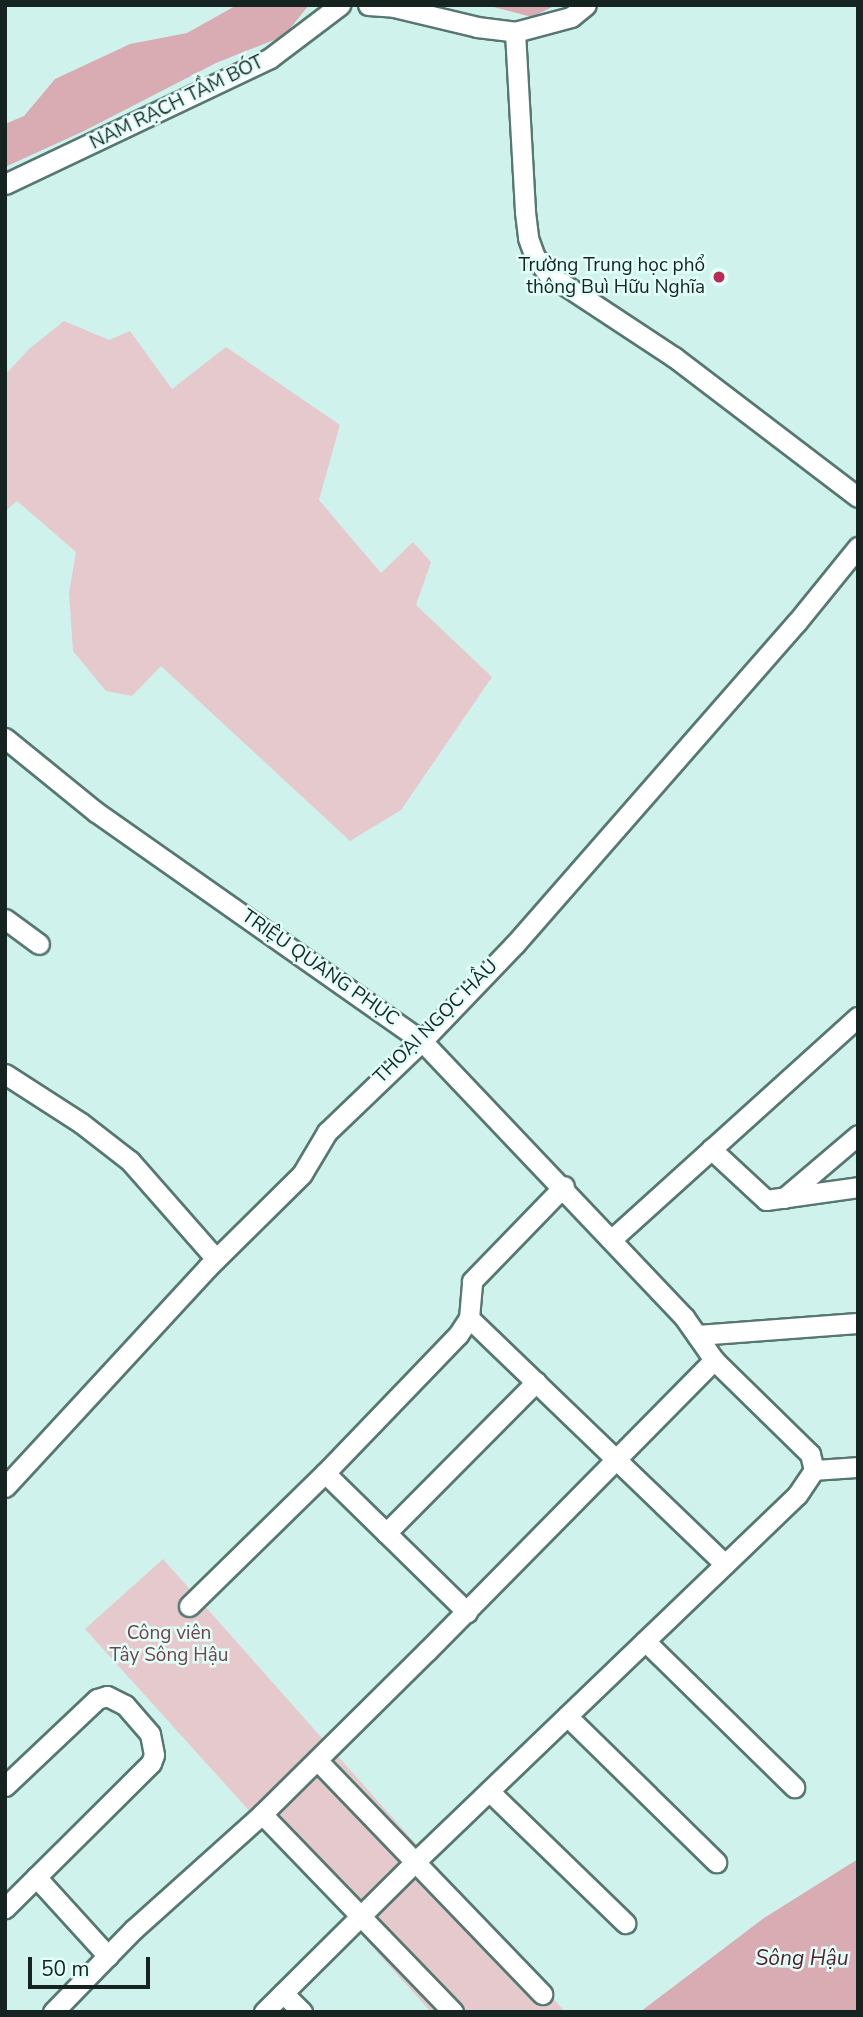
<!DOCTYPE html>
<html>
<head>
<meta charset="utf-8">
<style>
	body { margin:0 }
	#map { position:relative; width:863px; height:2017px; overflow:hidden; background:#cff3ec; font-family:"Nunito Sans",sans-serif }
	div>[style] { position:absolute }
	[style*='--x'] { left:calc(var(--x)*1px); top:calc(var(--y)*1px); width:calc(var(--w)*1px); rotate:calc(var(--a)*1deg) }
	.green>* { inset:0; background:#e5c9cc }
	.water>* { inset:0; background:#d8acb2 }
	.roads { filter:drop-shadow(2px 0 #577771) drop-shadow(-2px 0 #577771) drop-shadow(0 2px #577771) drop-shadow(0 -2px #577771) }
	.minor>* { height:19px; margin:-9.5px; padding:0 9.5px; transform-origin:9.5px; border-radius:9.5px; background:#fff }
	.dots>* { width:19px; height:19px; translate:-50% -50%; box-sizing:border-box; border:4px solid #e2fef9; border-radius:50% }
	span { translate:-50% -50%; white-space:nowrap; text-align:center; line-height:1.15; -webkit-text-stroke:5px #e2fef9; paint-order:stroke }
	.street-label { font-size:19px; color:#162421 }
	.poi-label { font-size:19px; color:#162421 }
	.right { translate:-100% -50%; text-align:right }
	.park-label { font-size:19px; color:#783e49 }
	.water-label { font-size:21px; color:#561f2b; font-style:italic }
	.frame { position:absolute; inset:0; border:7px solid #162421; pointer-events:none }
	.scale { position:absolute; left:28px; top:1957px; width:122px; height:32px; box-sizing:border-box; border:4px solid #162421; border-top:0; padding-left:9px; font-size:21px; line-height:24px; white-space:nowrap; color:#162421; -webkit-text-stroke:5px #e2fef9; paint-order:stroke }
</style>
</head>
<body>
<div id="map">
	<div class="green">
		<div style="clip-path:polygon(64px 321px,109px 340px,130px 331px,172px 389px,226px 347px,340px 425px,319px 500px,381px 573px,413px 542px,431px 562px,416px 605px,492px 677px,401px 810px,350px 841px,161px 666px,132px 696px,106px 691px,73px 651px,69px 593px,76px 552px,17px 501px,5px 511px,5px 375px,29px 349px)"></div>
		<div style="clip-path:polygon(163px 1559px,565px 2012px,431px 2012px,85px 1629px)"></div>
	</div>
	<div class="water">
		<div style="clip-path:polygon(237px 5px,309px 5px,284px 36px,216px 63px,84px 131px,5px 167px,5px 124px,24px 116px,55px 79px,130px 44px,187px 33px)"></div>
		<div style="clip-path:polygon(486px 5px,556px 5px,532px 17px)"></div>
		<div style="clip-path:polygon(858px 1859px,858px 2012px,640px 2012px,764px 1918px)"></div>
	</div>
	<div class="roads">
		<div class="minor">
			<div style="--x:368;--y:5;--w:26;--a:4"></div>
			<div style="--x:394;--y:7;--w:85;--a:13.5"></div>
			<div style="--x:477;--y:27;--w:38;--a:7"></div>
			<div style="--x:515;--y:32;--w:58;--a:-15"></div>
			<div style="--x:571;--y:17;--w:19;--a:-39"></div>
			<div style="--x:515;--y:32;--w:180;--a:86.8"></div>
			<div style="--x:525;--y:212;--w:26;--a:83"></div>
			<div style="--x:528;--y:238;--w:20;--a:70"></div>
			<div style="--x:535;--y:257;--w:21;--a:53"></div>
			<div style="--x:548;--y:274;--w:151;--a:33.4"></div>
			<div style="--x:674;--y:357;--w:231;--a:37.3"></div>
			<div style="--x:5;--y:184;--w:293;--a:-25.4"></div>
			<div style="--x:270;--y:58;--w:88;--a:-37.1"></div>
			<div style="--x:5;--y:738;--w:117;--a:39.1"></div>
			<div style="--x:96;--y:812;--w:398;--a:35.1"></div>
			<div style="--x:422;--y:1041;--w:381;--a:46.5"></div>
			<div style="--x:684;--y:1317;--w:52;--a:55.1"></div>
			<div style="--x:714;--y:1360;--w:134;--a:44.4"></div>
			<div style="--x:810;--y:1454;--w:16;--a:76"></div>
			<div style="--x:814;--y:1470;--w:30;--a:124"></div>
			<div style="--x:797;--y:1495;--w:530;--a:136.15"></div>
			<div style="--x:415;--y:1862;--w:213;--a:135.2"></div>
			<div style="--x:5;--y:919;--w:42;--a:36.3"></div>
			<div style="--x:5;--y:1074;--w:90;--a:32.8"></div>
			<div style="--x:81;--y:1123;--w:62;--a:37.8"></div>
			<div style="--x:130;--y:1161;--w:130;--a:48.7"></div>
			<div style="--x:711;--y:1149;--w:75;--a:42.8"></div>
			<div style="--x:766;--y:1200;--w:93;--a:-8"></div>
			<div style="--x:784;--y:1198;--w:97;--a:-40.4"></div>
			<div style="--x:612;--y:1239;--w:331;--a:-42.1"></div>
			<div style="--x:469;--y:1318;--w:355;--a:43.9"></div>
			<div style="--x:697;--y:1335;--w:161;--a:-4.3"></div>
			<div style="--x:814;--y:1470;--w:44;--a:-3.9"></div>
			<div style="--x:325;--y:1473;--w:199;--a:44.4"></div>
			<div style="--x:5;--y:1487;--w:299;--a:-47.3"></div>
			<div style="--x:208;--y:1267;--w:132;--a:-44.7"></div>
			<div style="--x:302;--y:1174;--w:49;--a:-59.2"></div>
			<div style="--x:327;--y:1132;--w:132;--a:-43.8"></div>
			<div style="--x:422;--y:1041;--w:134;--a:-46.2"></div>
			<div style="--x:515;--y:944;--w:428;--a:-48.8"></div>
			<div style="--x:797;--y:622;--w:97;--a:-50.9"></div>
			<div style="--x:386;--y:1533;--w:213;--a:-45.2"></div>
			<div style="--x:189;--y:1606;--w:190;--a:-44.4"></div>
			<div style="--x:325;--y:1473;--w:192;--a:-46.1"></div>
			<div style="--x:458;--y:1335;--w:20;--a:-57"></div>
			<div style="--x:469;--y:1318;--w:37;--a:-85"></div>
			<div style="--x:472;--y:1281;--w:132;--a:-45.9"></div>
			<div style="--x:645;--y:1641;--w:209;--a:44.4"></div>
			<div style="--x:567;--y:1716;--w:209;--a:44.4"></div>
			<div style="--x:317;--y:1760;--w:325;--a:46.1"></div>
			<div style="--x:5;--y:1786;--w:127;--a:-43.4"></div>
			<div style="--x:97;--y:1699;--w:10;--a:-17"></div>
			<div style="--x:107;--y:1696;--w:20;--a:27"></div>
			<div style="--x:125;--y:1705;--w:38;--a:49"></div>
			<div style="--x:150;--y:1734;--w:21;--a:79"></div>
			<div style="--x:154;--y:1755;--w:9;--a:111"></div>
			<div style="--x:151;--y:1763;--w:206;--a:135.2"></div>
			<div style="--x:489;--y:1791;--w:190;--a:44.1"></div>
			<div style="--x:262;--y:1814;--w:275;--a:46"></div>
			<div style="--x:36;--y:1877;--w:107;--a:47.7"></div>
			<div style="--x:283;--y:1993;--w:27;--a:45"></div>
			<div style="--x:53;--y:2012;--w:116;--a:-45.7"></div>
			<div style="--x:134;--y:1929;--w:172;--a:-41.9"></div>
			<div style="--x:262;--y:1814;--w:232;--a:-44.7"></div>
			<div style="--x:427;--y:1651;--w:409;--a:-45.4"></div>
		</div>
	</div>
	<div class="dots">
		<div style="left:719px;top:277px;background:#ba2b55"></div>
	</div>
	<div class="street-label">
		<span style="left:177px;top:103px;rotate:-26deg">NAM RẠCH TẦM BÓT</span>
		<span style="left:320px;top:968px;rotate:35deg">TRIỆU QUANG PHỤC</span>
		<span style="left:436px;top:1022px;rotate:-45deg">THOẠI NGỌC HẦU</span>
	</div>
	<div class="poi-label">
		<span class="right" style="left:705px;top:277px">Trường Trung học phổ<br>thông Buì Hữu Nghĩa</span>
	</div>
	<div class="park-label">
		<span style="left:169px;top:1645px">Công viên<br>Tây Sông Hậu</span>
	</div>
	<div class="water-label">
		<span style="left:802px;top:1958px">Sông Hậu</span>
	</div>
	<div class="frame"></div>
	<div class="scale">50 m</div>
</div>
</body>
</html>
